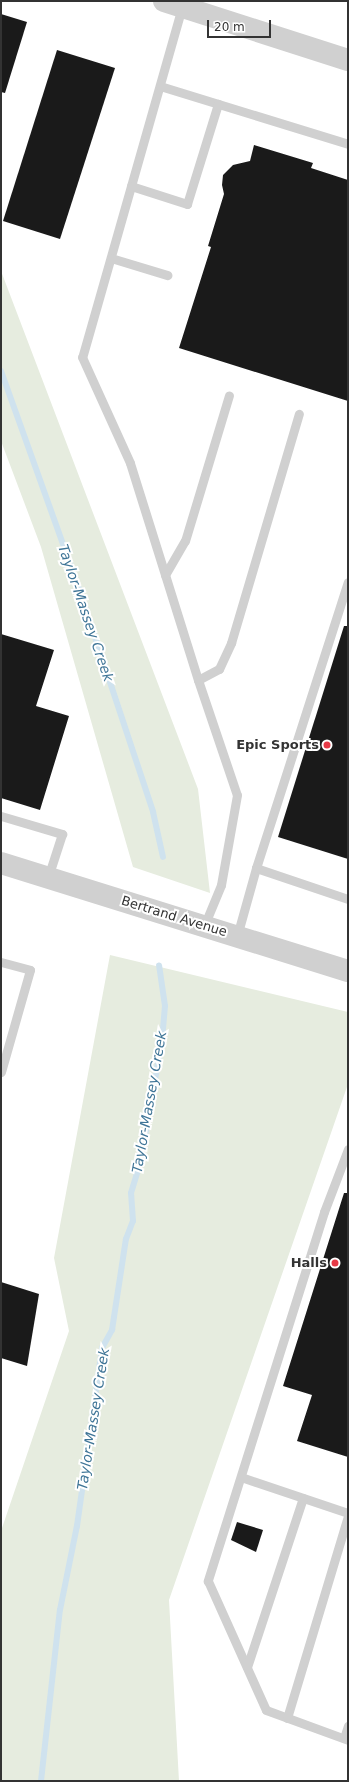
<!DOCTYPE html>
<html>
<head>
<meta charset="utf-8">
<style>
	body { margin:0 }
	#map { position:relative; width:349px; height:1782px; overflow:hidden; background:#fff; font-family:"DejaVu Sans",sans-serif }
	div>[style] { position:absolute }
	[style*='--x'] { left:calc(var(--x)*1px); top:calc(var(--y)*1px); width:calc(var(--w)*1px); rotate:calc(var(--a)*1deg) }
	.green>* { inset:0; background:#e6ecdf }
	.stream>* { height:6px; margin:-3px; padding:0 3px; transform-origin:3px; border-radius:3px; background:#cfe2ee }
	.building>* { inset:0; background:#1a1a1a }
	.service>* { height:9px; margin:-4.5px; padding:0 4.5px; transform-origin:4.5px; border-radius:4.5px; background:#d0d0d0 }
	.tertiary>* { height:22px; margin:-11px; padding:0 11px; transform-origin:11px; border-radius:11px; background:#d0d0d0 }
	.dots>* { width:11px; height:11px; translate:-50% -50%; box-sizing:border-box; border:2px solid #fff; border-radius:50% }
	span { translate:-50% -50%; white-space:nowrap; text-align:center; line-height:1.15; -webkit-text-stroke:4px #fff; paint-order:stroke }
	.poi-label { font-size:13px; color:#333; font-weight:700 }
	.right { translate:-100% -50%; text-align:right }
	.street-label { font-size:13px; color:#333 }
	.water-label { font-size:14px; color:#3f7597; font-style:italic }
	.frame { position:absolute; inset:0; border:2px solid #333; pointer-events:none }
	.scale { position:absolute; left:207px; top:20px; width:64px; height:18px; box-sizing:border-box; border:2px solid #333; border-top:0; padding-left:5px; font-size:12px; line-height:14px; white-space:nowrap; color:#333; -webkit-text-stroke:3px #fff; paint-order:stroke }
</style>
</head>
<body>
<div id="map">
	<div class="green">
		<div style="clip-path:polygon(1px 271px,198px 789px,210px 893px,133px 867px,41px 547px,1px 441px)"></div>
		<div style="clip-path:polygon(110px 955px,348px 1012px,348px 1084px,169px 1600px,179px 1781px,1px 1781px,1px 1531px,69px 1331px,54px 1258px)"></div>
	</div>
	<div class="stream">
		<div style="--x:1;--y:371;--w:232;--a:70.3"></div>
		<div style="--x:79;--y:589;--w:235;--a:71.6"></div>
		<div style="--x:153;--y:812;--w:46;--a:77.5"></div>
		<div style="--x:41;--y:1781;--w:172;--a:-83.7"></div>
		<div style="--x:60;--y:1610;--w:86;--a:-78.6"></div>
		<div style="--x:77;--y:1526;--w:180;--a:-82"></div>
		<div style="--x:102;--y:1348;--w:21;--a:-61"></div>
		<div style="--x:112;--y:1330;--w:92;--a:-81.3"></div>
		<div style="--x:126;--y:1239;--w:19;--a:-69"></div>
		<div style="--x:133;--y:1221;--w:28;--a:-94"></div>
		<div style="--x:131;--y:1193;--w:30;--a:-73"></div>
		<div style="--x:140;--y:1164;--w:126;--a:-79.9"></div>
		<div style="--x:162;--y:1040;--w:34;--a:-85"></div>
		<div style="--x:165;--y:1006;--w:41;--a:-98.3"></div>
	</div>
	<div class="building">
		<div style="clip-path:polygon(1px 14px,27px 22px,5px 93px,1px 92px)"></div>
		<div style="clip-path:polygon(57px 50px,115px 68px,60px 239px,3px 221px)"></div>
		<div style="clip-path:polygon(254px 145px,313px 163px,311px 168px,348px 180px,348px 401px,179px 348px,211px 247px,208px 246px,224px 194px,222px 185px,223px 175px,233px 165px,250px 161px)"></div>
		<div style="clip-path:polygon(344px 626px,348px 626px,348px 859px,278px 837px)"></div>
		<div style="clip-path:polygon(1px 634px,54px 650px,36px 706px,69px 716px,40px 810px,1px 798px)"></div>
		<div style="clip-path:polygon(344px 1193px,348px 1193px,348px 1457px,297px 1441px,312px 1395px,283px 1386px)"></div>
		<div style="clip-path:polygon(1px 1282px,39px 1294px,27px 1366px,1px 1358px)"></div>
		<div style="clip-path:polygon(237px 1522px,263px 1530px,256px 1552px,231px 1540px)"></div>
	</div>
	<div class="service">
		<div style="--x:182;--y:7;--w:364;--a:105.9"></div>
		<div style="--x:82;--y:357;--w:116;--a:65.6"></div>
		<div style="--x:130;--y:463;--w:227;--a:72.6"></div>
		<div style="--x:198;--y:680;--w:121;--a:71.3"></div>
		<div style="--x:237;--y:795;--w:91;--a:100.1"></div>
		<div style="--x:221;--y:885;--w:44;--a:112.5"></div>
		<div style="--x:160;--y:86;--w:197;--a:17.1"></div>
		<div style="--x:131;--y:186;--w:59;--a:17.8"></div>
		<div style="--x:187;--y:204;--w:105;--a:-72.8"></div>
		<div style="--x:111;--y:258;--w:59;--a:16.9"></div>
		<div style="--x:165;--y:575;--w:39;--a:-60"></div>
		<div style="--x:185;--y:541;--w:152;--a:-73.2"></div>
		<div style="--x:198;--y:680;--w:24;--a:-28"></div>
		<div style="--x:219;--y:669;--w:29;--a:-65"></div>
		<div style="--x:231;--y:643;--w:239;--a:-73.5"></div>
		<div style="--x:1;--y:816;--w:64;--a:16.4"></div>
		<div style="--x:62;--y:834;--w:45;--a:108"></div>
		<div style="--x:256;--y:868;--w:97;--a:18.6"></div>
		<div style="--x:237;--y:936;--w:71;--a:-74.4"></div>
		<div style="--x:256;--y:868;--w:300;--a:-72.2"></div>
		<div style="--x:1;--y:962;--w:30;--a:15"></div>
		<div style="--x:30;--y:970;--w:106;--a:105.9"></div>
		<div style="--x:348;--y:1149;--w:67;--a:110.9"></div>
		<div style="--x:324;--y:1212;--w:387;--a:107.5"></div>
		<div style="--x:208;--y:1581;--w:141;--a:65.8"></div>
		<div style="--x:266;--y:1710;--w:87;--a:20.1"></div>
		<div style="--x:241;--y:1477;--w:113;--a:18.6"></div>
		<div style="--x:247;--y:1667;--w:178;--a:-71.7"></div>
		<div style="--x:287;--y:1718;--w:211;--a:-73.2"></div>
		<div style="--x:344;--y:1738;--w:13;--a:-72"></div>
	</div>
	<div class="tertiary">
		<div style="--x:164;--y:1;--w:193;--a:17.8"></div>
		<div style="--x:1;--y:863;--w:363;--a:17.3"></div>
	</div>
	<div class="dots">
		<div style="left:327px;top:745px;background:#e63946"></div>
		<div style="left:335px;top:1263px;background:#e63946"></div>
	</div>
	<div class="poi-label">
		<span class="right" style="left:319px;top:745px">Epic Sports</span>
		<span class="right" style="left:327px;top:1263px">Halls</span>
	</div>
	<div class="street-label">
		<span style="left:174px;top:917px;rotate:17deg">Bertrand Avenue</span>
	</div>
	<div class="water-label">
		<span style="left:86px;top:613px;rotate:71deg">Taylor-Massey Creek</span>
		<span style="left:149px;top:1102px;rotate:-80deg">Taylor-Massey Creek</span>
		<span style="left:93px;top:1419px;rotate:-81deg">Taylor-Massey Creek</span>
	</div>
	<div class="frame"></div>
	<div class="scale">20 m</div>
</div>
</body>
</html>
